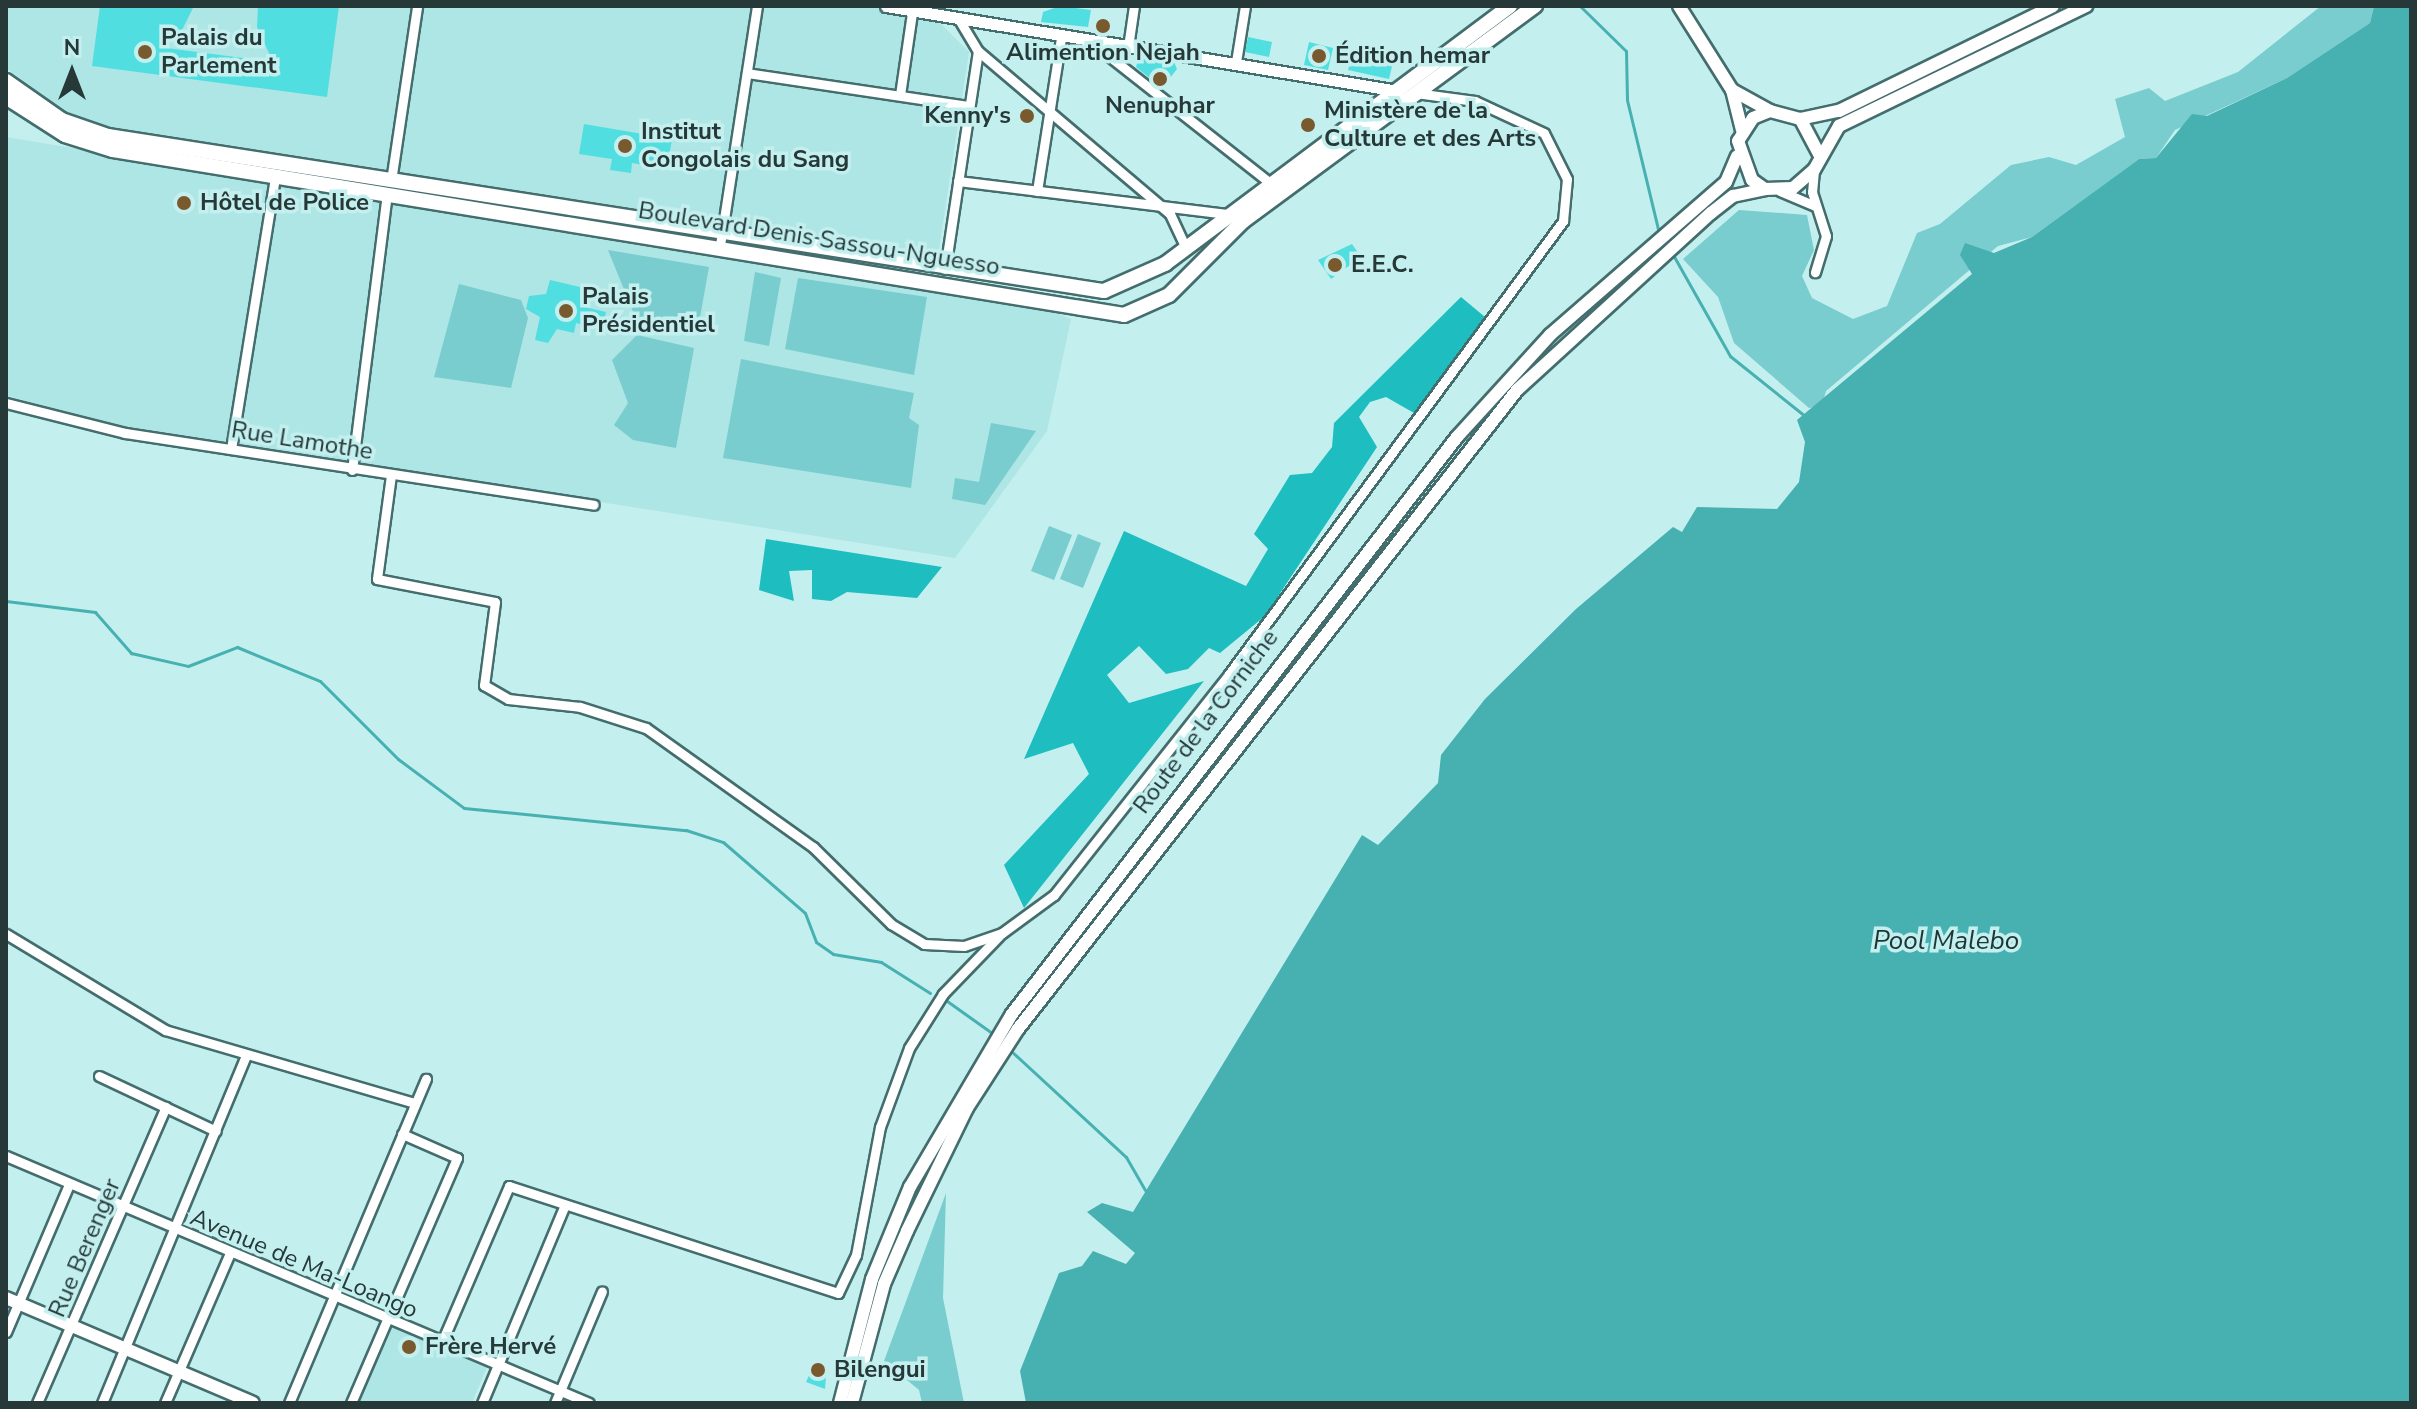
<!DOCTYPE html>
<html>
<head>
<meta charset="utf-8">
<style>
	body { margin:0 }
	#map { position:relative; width:2417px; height:1409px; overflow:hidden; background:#c3efef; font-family:"Nunito Sans",sans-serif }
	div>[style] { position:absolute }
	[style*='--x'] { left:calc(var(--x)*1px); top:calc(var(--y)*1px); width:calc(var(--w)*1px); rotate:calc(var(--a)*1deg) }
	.built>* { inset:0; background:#aee5e5 }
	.green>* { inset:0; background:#79cdce }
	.forest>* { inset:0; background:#1ebdbf }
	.water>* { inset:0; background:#47b0b1 }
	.stream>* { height:3px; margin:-1.5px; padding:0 1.5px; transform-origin:1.5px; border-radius:1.5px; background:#47b0b1 }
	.building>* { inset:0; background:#51dee0 }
	.roads { filter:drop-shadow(2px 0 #446d6d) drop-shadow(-2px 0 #446d6d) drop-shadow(0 2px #446d6d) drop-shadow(0 -2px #446d6d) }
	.minor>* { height:9px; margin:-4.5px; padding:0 4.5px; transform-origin:4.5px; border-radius:4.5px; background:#fff }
	.tertiary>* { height:11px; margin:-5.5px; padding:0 5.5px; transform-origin:5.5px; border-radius:5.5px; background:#fff }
	.secondary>* { height:12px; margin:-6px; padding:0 6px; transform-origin:6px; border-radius:6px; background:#fff }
	.primary>* { height:14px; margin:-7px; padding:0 7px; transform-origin:7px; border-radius:7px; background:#fff }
	.dots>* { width:22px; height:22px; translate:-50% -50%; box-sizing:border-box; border:4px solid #c3efef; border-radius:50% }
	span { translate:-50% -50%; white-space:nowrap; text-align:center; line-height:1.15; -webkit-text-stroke:7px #c3efef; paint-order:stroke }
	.poi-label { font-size:24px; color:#263838; font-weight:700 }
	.left { translate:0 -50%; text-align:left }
	.right { translate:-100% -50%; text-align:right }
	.street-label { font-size:24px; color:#263838 }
	.water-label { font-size:26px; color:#1e3536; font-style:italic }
	.frame { position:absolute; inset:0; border:8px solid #263838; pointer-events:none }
	.north { position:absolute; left:32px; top:32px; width:80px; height:80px; -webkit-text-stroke:6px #c3efef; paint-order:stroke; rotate:0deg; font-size:22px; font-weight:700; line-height:32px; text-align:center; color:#263838 }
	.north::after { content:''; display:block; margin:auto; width:28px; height:36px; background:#263838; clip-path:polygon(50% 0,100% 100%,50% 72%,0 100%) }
</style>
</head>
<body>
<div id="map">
	<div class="built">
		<div style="clip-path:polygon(6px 6px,923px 6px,969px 52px,938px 256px,123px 132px,73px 116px,6px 68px)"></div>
		<div style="clip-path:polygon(6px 137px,1047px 309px,1071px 319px,1047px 431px,955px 558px,100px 423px,6px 395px)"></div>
		<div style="clip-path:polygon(389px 1326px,487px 1367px,472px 1403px,356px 1403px)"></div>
	</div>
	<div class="green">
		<div style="clip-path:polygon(2321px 6px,2374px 6px,2370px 23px,2287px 78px,2175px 130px,2156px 158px,2139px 159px,2032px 237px,1998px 246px,1826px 391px,1822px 406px,1809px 408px,1734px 343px,1718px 297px,1683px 259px,1739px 210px,1807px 215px,1814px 250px,1802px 276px,1812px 298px,1853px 319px,1887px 306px,1917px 233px,1940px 224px,2011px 165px,2049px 157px,2076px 165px,2125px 137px,2115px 99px,2149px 88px,2165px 101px,2238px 72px)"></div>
		<div style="clip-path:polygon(608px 250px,709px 267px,697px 334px,636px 319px)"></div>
		<div style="clip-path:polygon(755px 272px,781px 278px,769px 346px,744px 341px)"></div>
		<div style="clip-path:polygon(798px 278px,927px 297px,914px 375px,785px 349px)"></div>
		<div style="clip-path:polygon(459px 284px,521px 300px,528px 318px,511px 388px,434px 377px)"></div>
		<div style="clip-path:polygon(637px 335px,694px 348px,676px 448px,633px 440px,614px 425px,628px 403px,612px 360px)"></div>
		<div style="clip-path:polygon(741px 359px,914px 393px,909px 418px,919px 425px,911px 488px,723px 458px)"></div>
		<div style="clip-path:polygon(991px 423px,1036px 431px,985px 505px,952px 499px,955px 478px,979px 482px)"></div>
		<div style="clip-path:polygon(1049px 526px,1072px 535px,1054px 580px,1031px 571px)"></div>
		<div style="clip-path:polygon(1078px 534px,1101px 543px,1083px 588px,1060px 579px)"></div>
		<div style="clip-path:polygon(946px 1193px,943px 1298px,964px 1403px,922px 1403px,919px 1390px,884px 1361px)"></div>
	</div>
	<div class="forest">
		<div style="clip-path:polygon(1461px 297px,1485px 317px,1414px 413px,1386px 397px,1370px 402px,1359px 417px,1377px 447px,1265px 616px,1220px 653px,1209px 648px,1188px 669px,1166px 674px,1139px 646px,1107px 675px,1129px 703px,1204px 681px,1024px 908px,1004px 865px,1089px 774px,1073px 743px,1024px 759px,1124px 531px,1246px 586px,1268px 549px,1254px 534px,1290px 475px,1312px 473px,1332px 447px,1334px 423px)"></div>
		<div style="clip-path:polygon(766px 539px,942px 567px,917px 598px,847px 592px,831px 601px,812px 599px,812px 570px,789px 571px,794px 601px,759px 590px)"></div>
	</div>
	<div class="water">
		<div style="clip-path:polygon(2374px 6px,2411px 6px,2411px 1403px,1026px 1403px,1020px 1371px,1059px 1273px,1082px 1266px,1093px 1251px,1126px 1264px,1135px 1253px,1087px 1212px,1102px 1203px,1133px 1212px,1362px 835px,1378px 845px,1438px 783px,1441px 755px,1485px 699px,1576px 609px,1673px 527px,1682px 532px,1697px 507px,1777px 509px,1799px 482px,1805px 442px,1797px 420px,1972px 274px,1960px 255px,1965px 243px,1994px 253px,2032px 237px,2139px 159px,2156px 158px,2192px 114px,2207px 116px,2287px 78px,2370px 23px)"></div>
	</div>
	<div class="stream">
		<div style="--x:1580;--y:6;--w:64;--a:44.4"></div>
		<div style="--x:1626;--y:51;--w:49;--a:88.8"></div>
		<div style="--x:1627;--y:100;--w:137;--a:76.5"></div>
		<div style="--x:1672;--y:253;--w:118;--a:60.6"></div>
		<div style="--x:1730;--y:356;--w:96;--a:38.7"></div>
		<div style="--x:6;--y:601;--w:90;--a:7"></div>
		<div style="--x:95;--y:612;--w:55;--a:48.7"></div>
		<div style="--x:131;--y:653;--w:58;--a:12.8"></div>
		<div style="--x:188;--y:666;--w:53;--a:-21.2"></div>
		<div style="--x:237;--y:647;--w:90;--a:22.3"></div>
		<div style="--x:320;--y:681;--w:110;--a:45"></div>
		<div style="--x:398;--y:759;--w:82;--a:36.6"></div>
		<div style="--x:464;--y:808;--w:223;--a:5.7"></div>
		<div style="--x:686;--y:830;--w:39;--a:18"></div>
		<div style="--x:723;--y:842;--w:108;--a:40.9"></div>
		<div style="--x:805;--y:913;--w:31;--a:69"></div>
		<div style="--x:816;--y:942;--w:21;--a:35"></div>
		<div style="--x:833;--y:954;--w:49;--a:9.5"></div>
		<div style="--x:881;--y:962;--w:58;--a:32.3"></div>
		<div style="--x:947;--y:1001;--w:60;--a:35.5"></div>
		<div style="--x:1010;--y:1050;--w:158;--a:42.7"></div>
		<div style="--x:1126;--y:1157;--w:38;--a:60"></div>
	</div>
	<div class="building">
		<div style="clip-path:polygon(100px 6px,194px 6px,182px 30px,159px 47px,273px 62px,257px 27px,258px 6px,339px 6px,327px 97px,92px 66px)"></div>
		<div style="clip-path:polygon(1060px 6px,1091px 10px,1088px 27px,1041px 22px,1043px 12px)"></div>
		<div style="clip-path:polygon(1248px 37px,1272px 42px,1269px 57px,1245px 52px)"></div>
		<div style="clip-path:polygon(1309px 42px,1333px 48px,1328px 70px,1304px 65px)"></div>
		<div style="clip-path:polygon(1353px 51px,1393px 62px,1389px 79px,1348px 70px)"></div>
		<div style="clip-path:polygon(1139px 57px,1174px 62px,1177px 69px,1162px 88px,1136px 67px)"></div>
		<div style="clip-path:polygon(584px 124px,672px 139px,667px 169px,632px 163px,631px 173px,610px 170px,612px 159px,579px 154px)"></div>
		<div style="clip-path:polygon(1352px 244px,1361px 257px,1331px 279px,1318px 260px)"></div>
		<div style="clip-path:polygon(550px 280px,580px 287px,580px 306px,606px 312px,602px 329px,576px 323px,574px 333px,557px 329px,548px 343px,535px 340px,540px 317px,526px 309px,529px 296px,546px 294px)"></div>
		<div style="clip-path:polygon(816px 1360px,827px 1364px,825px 1389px,806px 1382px)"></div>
	</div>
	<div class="roads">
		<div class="minor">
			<div style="--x:958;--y:18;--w:39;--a:59"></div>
			<div style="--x:978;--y:51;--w:252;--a:40.3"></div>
			<div style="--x:1170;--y:214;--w:38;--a:65"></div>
			<div style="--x:1091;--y:42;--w:226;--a:38.2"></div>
			<div style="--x:1128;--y:47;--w:41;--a:-81.7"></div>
			<div style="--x:1236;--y:62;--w:57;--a:-80.9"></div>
			<div style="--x:747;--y:73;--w:224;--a:8.5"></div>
			<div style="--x:900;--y:95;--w:90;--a:-81.7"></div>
			<div style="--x:1814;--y:170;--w:22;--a:95"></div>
			<div style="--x:1812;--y:192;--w:46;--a:72.3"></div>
			<div style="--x:1826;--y:236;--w:38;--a:107"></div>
			<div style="--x:391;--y:181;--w:177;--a:-81.5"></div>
			<div style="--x:958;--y:181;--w:271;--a:7"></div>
			<div style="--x:1037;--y:191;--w:156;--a:-81.1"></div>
			<div style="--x:1780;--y:191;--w:38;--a:23"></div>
			<div style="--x:720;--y:245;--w:242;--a:-81.2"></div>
			<div style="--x:945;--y:269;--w:220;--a:-81.4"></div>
			<div style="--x:6;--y:403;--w:123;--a:14.1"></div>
			<div style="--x:125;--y:433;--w:474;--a:8.7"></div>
			<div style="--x:231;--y:449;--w:277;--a:-80.8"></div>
			<div style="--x:352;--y:470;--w:279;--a:-82.8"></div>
			<div style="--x:391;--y:475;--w:105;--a:97.7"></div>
			<div style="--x:377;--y:579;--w:120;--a:11"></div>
			<div style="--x:495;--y:602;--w:84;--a:97.5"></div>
			<div style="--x:484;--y:685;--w:28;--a:30"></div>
			<div style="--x:508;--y:699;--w:72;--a:6.3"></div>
			<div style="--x:580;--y:707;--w:69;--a:17.7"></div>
			<div style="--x:646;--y:728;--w:205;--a:35.5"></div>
			<div style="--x:813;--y:847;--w:110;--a:44.6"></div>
			<div style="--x:891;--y:924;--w:39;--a:31"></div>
			<div style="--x:924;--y:944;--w:40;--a:2.9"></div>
			<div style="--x:964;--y:946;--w:40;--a:-18.9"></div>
			<div style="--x:1002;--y:933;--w:64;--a:-36.2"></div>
			<div style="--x:1054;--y:895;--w:282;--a:-51.6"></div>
			<div style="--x:1229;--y:674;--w:563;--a:-53.6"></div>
			<div style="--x:1563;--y:221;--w:42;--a:-84.6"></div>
			<div style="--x:1567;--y:179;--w:51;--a:-116.6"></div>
			<div style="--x:1544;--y:133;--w:76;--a:-155.1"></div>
			<div style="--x:1475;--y:101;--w:60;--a:-172.3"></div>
			<div style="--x:6;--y:934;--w:186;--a:31.1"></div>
			<div style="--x:165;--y:1030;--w:260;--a:16.3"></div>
			<div style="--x:99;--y:1076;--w:129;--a:25.2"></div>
			<div style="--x:6;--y:1156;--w:633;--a:22.96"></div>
			<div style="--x:6;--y:1332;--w:161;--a:-66.9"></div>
			<div style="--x:441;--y:1344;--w:172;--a:-66.7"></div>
			<div style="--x:509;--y:1186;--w:346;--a:18"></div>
			<div style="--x:838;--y:1293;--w:42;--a:-64.7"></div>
			<div style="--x:856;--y:1255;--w:130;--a:-79.4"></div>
			<div style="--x:880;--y:1127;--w:84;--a:-69.8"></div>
			<div style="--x:909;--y:1048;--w:64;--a:-57.8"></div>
			<div style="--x:943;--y:994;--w:81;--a:-46"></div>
			<div style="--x:37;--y:1403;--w:323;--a:-66.5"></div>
			<div style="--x:102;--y:1403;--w:374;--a:-67.5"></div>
			<div style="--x:165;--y:1403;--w:161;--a:-66.6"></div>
			<div style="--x:289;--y:1403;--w:352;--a:-67.1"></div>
			<div style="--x:351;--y:1403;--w:267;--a:-66.6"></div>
			<div style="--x:457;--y:1158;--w:60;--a:-156.4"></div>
			<div style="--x:482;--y:1403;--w:215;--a:-67.3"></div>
			<div style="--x:555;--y:1403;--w:121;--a:-67.2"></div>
		</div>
		<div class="tertiary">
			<div style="--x:886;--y:6;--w:519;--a:9.43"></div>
		</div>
		<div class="secondary">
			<div style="--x:1679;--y:6;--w:99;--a:57.8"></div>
			<div style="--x:1732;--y:90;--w:41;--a:76"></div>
			<div style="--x:1732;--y:90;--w:43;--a:28.9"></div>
			<div style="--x:1800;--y:119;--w:40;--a:-12"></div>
			<div style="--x:1839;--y:111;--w:238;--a:-26.1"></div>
			<div style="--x:1819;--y:154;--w:40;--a:-118"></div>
			<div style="--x:1800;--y:119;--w:31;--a:-165"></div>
			<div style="--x:1770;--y:111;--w:18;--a:158"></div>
			<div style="--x:1753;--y:118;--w:27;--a:123"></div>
			<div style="--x:1738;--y:141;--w:41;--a:70.3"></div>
			<div style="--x:1752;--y:180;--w:16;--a:35"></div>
			<div style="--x:1765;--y:189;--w:28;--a:-2"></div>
			<div style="--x:1793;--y:188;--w:28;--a:-41"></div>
			<div style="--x:1814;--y:170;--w:51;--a:-60.4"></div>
			<div style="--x:1839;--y:126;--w:275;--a:-25.9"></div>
			<div style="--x:6;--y:1298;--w:268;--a:23"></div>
			<div style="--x:840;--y:1403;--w:128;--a:-75.5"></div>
			<div style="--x:872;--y:1279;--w:100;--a:-67.6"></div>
			<div style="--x:910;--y:1187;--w:201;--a:-59.5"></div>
			<div style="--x:1012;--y:1014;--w:729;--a:-52.36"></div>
			<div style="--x:1457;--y:437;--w:138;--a:-47.6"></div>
			<div style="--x:1550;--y:335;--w:233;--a:-41"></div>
			<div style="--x:1726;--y:182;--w:28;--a:-67"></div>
			<div style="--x:852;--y:1403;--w:123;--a:-74.9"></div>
			<div style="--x:884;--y:1284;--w:58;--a:-66.5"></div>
			<div style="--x:907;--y:1231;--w:137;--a:-64"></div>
			<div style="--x:967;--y:1108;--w:94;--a:-57.2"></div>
			<div style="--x:1018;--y:1029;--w:811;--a:-52.01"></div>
			<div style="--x:1517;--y:390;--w:263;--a:-42.4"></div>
			<div style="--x:1711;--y:213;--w:28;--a:-38"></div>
			<div style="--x:1733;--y:196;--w:33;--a:-12"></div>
		</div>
		<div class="primary">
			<div style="--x:6;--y:81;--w:68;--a:34.9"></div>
			<div style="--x:62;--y:120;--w:49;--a:19.2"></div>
			<div style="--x:108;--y:136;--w:1008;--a:8.85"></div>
			<div style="--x:1104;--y:291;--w:67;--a:-23.9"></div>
			<div style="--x:1165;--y:264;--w:431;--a:-36.8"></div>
			<div style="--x:6;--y:97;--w:70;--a:32.8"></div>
			<div style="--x:65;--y:135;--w:50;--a:17.4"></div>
			<div style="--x:113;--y:150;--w:1024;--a:9.27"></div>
			<div style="--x:1124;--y:315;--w:49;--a:-24"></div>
			<div style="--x:1169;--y:295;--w:105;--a:-45"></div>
			<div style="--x:1243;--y:221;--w:363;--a:-36.4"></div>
		</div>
	</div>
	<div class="dots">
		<div style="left:1103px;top:26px;background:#795a2f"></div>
		<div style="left:145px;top:52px;background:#795a2f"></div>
		<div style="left:1319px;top:56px;background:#795a2f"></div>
		<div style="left:1160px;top:79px;background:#795a2f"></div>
		<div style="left:1027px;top:116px;background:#795a2f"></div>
		<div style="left:1308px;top:125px;background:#795a2f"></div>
		<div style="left:625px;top:146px;background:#795a2f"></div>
		<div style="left:184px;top:203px;background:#795a2f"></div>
		<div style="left:1335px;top:265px;background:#795a2f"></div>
		<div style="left:566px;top:311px;background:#795a2f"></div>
		<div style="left:409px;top:1347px;background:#795a2f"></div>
		<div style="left:818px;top:1370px;background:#795a2f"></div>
	</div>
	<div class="poi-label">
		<span class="left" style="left:161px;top:52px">Palais du<br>Parlement</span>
		<span style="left:1103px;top:53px">Alimention Nejah</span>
		<span class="left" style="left:1335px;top:56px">Édition hemar</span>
		<span style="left:1160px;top:106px">Nenuphar</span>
		<span class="left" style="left:1324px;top:125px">Ministère de la<br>Culture et des Arts</span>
		<span class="right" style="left:1011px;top:116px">Kenny's</span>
		<span class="left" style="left:641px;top:146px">Institut<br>Congolais du Sang</span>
		<span class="left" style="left:200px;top:203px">Hôtel de Police</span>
		<span class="left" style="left:1351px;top:265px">E.E.C.</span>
		<span class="left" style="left:582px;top:311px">Palais<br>Présidentiel</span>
		<span class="left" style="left:425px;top:1347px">Frère Hervé</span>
		<span class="left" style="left:834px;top:1370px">Bilengui</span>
	</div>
	<div class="street-label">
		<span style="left:819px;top:239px;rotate:9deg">Boulevard Denis Sassou-Nguesso</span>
		<span style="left:302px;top:441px;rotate:9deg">Rue Lamothe</span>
		<span style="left:1206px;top:722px;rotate:-53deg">Route de la Corniche</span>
		<span style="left:85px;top:1248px;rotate:-67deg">Rue Berenger</span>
		<span style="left:304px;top:1264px;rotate:23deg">Avenue de Ma-Loango</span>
	</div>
	<div class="water-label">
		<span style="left:1946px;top:941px">Pool Malebo</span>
	</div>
	<div class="frame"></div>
	<div class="north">N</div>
</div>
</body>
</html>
